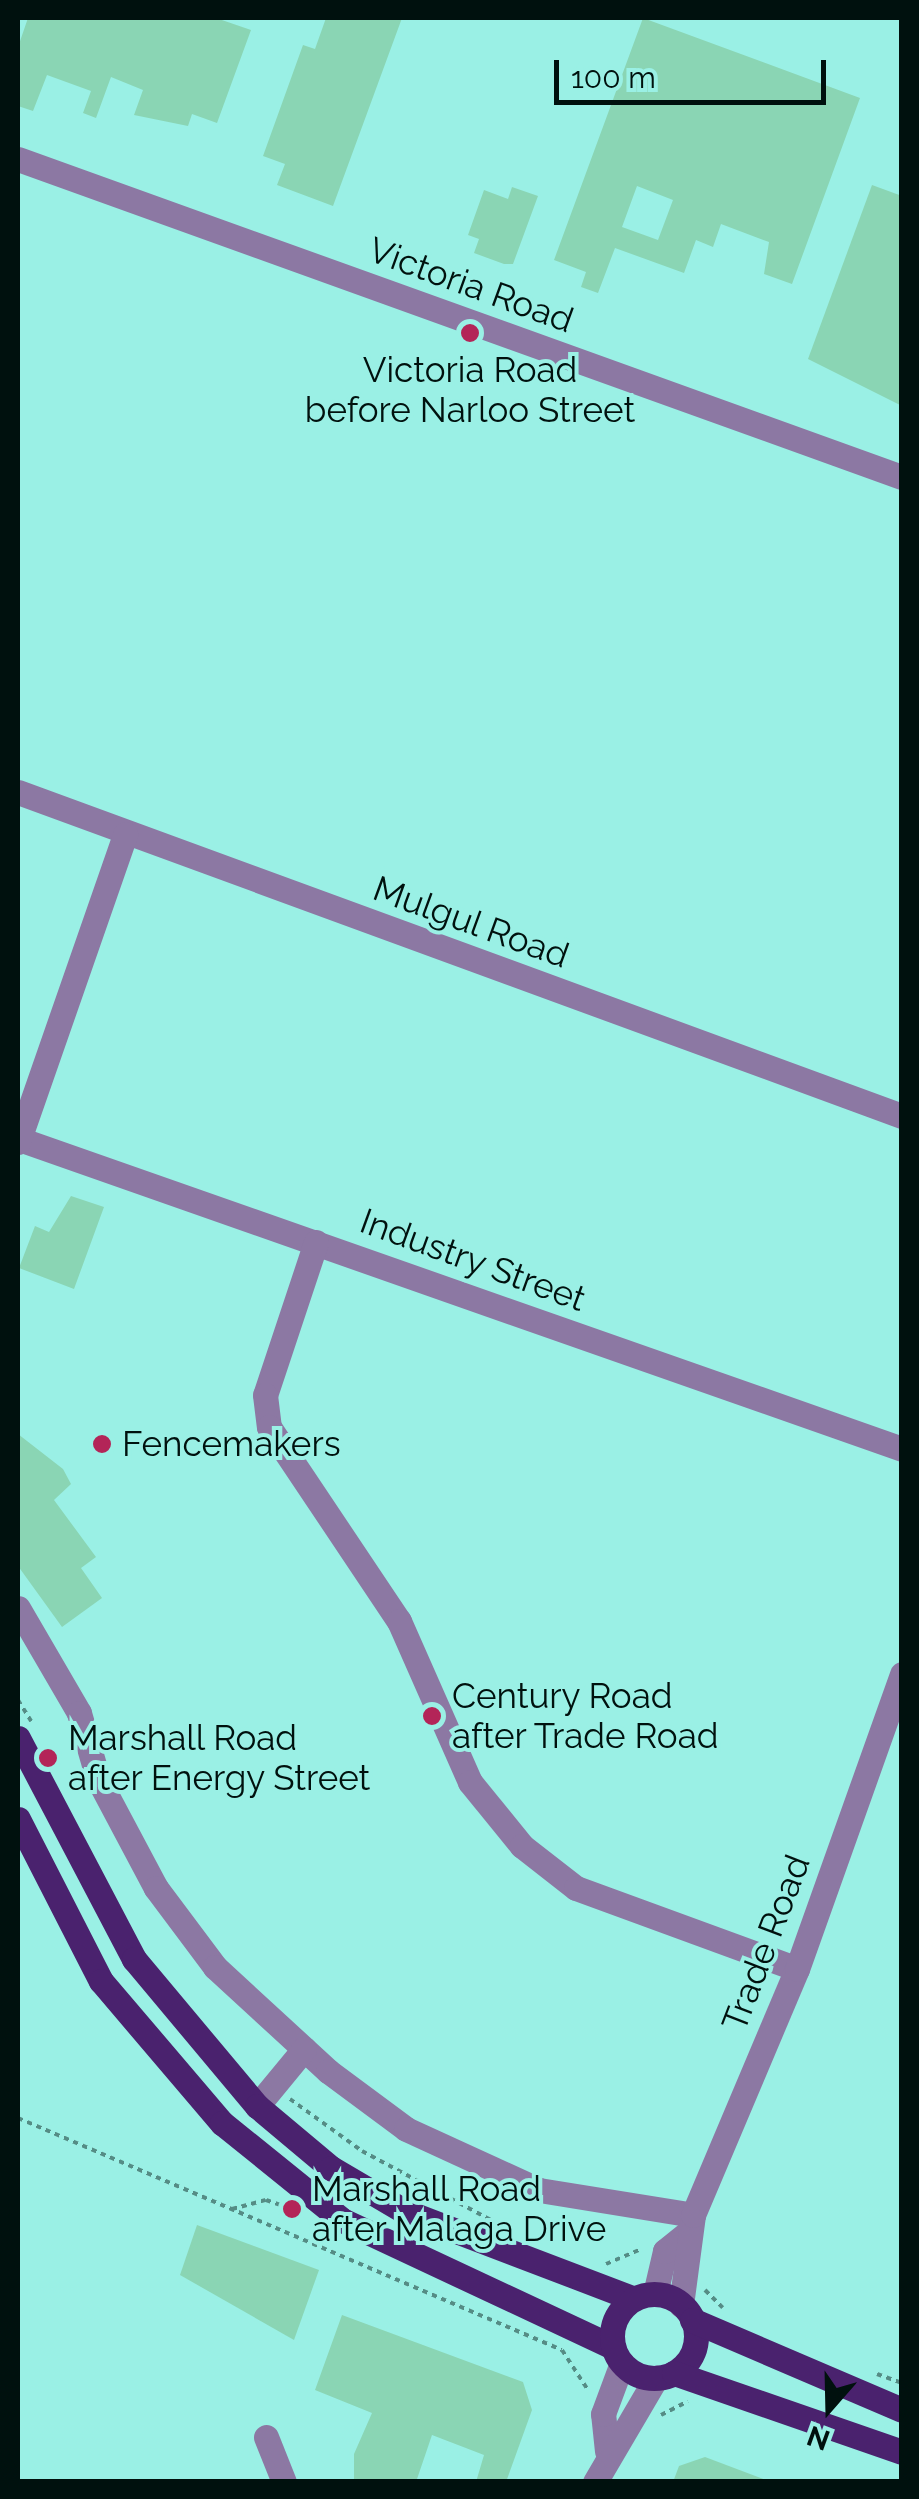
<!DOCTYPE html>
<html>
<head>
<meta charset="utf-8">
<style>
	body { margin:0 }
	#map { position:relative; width:919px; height:2499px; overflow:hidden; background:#9af0e5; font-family:Raleway,sans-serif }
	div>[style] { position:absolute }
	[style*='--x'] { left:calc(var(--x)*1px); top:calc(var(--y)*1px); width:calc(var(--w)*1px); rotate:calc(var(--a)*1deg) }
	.building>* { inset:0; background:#8ad5b4 }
	.path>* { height:4px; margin-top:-2px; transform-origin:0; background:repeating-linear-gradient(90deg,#558c85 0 5px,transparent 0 10px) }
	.minor>* { height:25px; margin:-12.5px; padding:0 12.5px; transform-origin:12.5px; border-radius:12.5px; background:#8c78a3 }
	.major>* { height:25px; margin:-12.5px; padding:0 12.5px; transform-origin:12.5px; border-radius:12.5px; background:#4a226e }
	.major>.ring { margin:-12.5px; padding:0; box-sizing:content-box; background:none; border:25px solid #4a226e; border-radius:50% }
	.dots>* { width:28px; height:28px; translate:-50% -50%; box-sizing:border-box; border:5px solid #9af0e5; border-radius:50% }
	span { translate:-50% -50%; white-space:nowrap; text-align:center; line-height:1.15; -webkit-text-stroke:8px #9af0e5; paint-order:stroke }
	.street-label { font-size:35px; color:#00110e }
	.poi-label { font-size:35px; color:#00110e }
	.left { translate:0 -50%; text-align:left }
	.frame { position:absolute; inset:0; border:20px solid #00110e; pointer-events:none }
	.north { position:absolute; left:779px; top:2359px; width:100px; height:100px; -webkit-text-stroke:8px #9af0e5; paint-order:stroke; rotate:200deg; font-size:28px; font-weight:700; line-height:40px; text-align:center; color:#00110e }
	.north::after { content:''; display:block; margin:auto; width:35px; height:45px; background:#00110e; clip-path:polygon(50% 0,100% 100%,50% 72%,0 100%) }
	.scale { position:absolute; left:554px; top:60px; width:272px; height:45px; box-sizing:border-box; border:5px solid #00110e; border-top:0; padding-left:12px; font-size:30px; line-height:35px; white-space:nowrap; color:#00110e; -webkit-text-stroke:8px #9af0e5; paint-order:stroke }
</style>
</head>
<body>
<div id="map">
	<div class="building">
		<div style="clip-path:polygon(28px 18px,216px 18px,251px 30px,217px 123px,192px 114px,188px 126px,134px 115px,143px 90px,111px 77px,96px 118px,83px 113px,91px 91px,47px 75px,33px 111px,18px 106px,18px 47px)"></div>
		<div style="clip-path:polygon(326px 18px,402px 18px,333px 206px,277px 185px,285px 164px,263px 156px,303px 45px,315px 49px)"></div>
		<div style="clip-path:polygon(evenodd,643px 18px,860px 98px,792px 284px,764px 274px,769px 242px,721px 224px,713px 247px,696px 240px,684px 273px,615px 248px,598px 293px,581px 287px,586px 272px,554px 260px,643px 18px,637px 186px,673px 200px,658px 240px,622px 227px,637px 186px)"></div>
		<div style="clip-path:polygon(872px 185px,902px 196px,902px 406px,808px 359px)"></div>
		<div style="clip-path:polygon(512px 187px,538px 196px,513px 264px,504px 264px,474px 253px,479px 239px,468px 235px,484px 190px,508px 199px)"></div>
		<div style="clip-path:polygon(71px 1196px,104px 1207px,74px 1289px,19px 1268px,35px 1226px,49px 1232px)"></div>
		<div style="clip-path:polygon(18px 1434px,63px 1469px,71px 1484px,54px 1500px,96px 1557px,81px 1568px,102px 1598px,62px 1627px,18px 1566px)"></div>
		<div style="clip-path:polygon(197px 2225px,319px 2270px,294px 2340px,180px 2275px)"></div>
		<div style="clip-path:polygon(342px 2315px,523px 2382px,532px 2410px,506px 2482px,476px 2482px,484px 2455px,432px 2435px,416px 2482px,354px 2482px,354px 2454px,372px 2413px,315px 2390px)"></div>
		<div style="clip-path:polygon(705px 2457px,766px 2480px,766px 2482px,673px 2482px,679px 2466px)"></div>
	</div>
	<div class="path">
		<div style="--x:18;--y:1700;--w:25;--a:58"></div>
		<div style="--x:290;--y:2099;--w:89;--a:35.8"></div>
		<div style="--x:362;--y:2151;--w:161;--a:28.2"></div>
		<div style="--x:18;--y:2118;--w:591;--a:23.1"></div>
		<div style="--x:562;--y:2350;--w:48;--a:57"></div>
		<div style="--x:232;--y:2209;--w:35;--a:-15"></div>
		<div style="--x:266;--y:2200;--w:28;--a:19"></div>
		<div style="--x:606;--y:2264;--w:39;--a:-23"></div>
		<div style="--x:705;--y:2290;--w:25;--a:45"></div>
		<div style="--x:877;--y:2374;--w:27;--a:20"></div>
		<div style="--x:661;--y:2415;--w:30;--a:-27"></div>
	</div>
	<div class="minor">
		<div style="--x:18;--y:159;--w:939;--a:19.79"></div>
		<div style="--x:18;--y:792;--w:942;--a:20.13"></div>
		<div style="--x:19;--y:1139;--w:936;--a:19.34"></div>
		<div style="--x:18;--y:1142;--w:326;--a:-70.8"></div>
		<div style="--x:316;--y:1242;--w:161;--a:108.4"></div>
		<div style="--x:265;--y:1395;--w:32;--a:83"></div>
		<div style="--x:269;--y:1427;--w:234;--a:56.2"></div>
		<div style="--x:399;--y:1621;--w:176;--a:66.2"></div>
		<div style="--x:470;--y:1782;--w:82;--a:50.9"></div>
		<div style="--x:522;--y:1846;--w:68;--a:37.9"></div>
		<div style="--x:576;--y:1888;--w:235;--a:20.1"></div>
		<div style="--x:18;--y:1608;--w:121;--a:59.8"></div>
		<div style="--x:79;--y:1713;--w:69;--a:73.9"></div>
		<div style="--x:98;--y:1779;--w:123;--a:62"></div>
		<div style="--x:156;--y:1888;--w:99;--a:53.2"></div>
		<div style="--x:215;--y:1967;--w:154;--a:42.6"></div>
		<div style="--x:328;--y:2071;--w:97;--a:36.6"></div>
		<div style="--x:406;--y:2129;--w:146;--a:24.6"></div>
		<div style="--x:539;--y:2190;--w:156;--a:9.2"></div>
		<div style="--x:257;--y:2106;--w:74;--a:-50.5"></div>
		<div style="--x:655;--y:2294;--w:44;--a:-76.9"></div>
		<div style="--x:665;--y:2251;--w:28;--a:-39"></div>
		<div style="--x:681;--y:2305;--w:91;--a:-82.4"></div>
		<div style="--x:693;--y:2215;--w:267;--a:-67.1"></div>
		<div style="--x:797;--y:1969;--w:313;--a:-70.4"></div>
		<div style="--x:266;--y:2437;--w:48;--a:68.2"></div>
		<div style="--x:607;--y:2451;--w:37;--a:-96"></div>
		<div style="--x:603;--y:2414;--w:54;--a:-69.6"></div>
		<div style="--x:595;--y:2482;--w:121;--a:-59.6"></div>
	</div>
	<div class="major">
		<div style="--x:18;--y:1738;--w:250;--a:62.3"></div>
		<div style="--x:134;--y:1959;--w:192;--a:50.1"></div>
		<div style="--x:257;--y:2106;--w:97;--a:40"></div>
		<div style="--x:331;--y:2168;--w:85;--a:30.5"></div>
		<div style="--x:404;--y:2211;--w:246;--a:20.9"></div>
		<div style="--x:18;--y:1819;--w:182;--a:62.9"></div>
		<div style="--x:101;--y:1981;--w:187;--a:49.6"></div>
		<div style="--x:222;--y:2123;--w:154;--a:38.9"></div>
		<div style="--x:342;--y:2220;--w:299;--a:25.1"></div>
		<div class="ring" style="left:612px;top:2294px;width:59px;height:59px"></div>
		<div style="--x:692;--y:2320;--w:228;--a:23.2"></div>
		<div style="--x:674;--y:2373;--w:241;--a:19.1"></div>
	</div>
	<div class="dots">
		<div style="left:470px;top:333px;background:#b32558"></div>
		<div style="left:102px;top:1444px;background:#b32558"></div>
		<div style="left:432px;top:1716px;background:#b32558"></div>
		<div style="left:48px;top:1758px;background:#b32558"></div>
		<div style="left:292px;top:2209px;background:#b32558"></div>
	</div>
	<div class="street-label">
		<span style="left:471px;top:285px;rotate:20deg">Victoria Road</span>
		<span style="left:471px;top:922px;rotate:20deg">Mulgul Road</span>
		<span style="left:473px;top:1260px;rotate:20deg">Industry Street</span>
		<span style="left:766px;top:1943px;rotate:-69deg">Trade Road</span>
	</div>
	<div class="poi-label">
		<span style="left:470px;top:390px">Victoria Road<br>before Narloo Street</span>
		<span class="left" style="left:122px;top:1444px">Fencemakers</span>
		<span class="left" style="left:452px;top:1716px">Century Road<br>after Trade Road</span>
		<span class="left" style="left:68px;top:1758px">Marshall Road<br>after Energy Street</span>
		<span class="left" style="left:312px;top:2209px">Marshall Road<br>after Malaga Drive</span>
	</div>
	<div class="frame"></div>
	<div class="north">N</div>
	<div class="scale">100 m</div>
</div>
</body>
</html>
